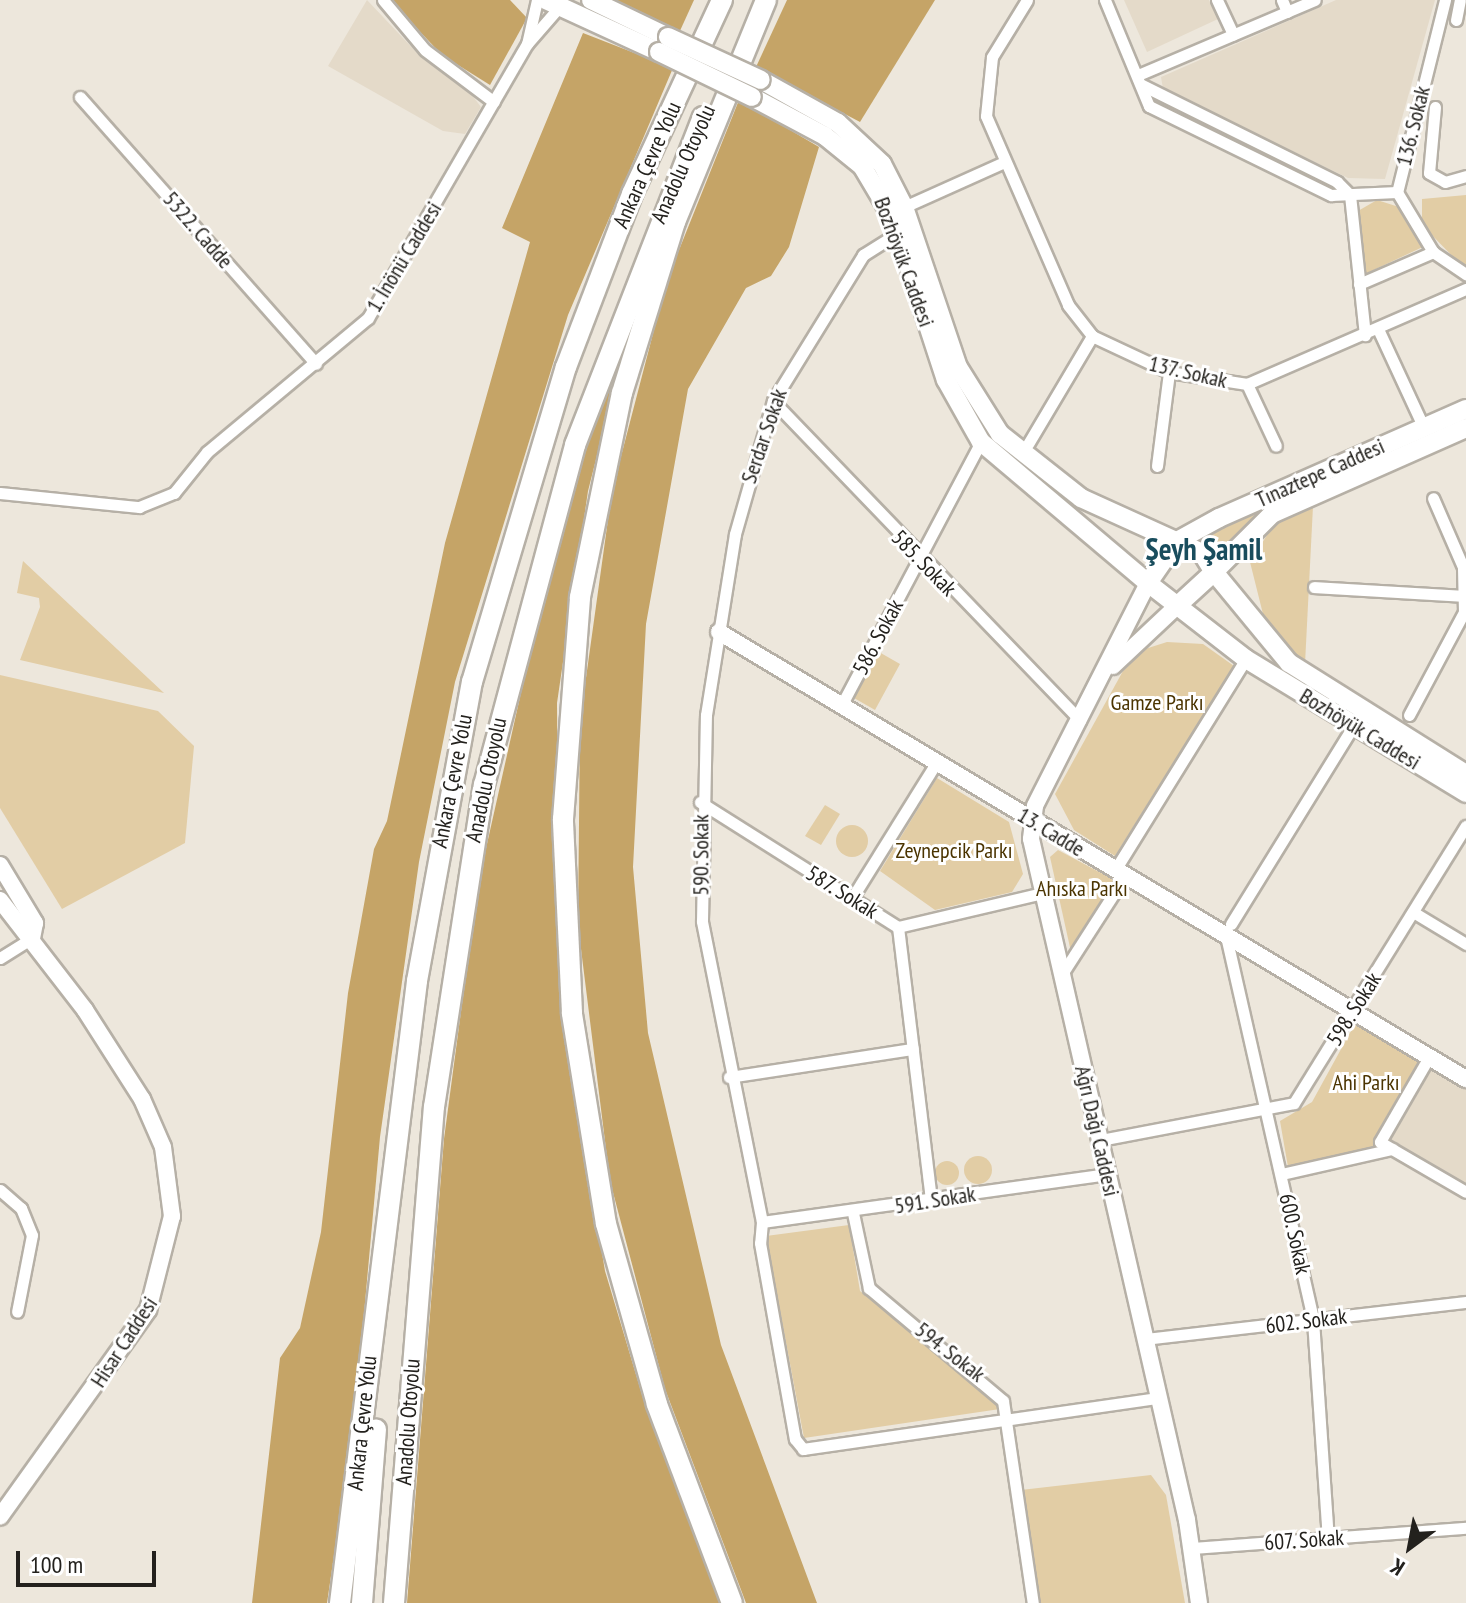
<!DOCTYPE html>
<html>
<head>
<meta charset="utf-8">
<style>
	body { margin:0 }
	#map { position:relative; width:1466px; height:1603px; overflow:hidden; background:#ede7dc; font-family:"PT Sans Narrow",sans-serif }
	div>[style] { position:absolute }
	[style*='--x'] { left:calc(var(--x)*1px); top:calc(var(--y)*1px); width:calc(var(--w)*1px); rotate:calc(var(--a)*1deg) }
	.built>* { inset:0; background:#e4dac9 }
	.green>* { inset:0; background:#e2cda5 }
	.round { border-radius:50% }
	.forest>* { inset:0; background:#c5a467 }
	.roads { filter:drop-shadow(2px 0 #b6b0a6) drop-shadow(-2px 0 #b6b0a6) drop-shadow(0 2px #b6b0a6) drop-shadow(0 -2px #b6b0a6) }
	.street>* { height:11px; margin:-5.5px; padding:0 5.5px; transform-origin:5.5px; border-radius:5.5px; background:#fff }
	.secondary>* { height:16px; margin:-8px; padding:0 8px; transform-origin:8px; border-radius:8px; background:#fff }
	.primary>* { height:18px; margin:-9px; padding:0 9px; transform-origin:9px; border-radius:9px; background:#fff }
	.highway>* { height:20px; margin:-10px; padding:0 10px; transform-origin:10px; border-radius:10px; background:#fff }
	.bridges { filter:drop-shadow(2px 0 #b6b0a6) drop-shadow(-2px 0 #b6b0a6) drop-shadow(0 2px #b6b0a6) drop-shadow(0 -2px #b6b0a6) }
	.primary-bridge>* { height:18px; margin:-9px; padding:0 9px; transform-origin:9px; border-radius:9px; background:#fff }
	span { translate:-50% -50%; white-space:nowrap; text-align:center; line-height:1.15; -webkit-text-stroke:6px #fff; paint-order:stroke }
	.street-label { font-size:22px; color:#23211d }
	.park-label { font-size:22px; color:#4b3400 }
	.district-label { font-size:30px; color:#194d5d; font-weight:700 }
	.north { position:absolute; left:1370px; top:1507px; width:80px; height:80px; -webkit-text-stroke:6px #fff; paint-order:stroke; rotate:212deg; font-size:22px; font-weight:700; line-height:32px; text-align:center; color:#23211d }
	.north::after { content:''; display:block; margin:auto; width:28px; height:36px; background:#23211d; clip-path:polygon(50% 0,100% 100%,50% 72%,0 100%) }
	.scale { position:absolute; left:16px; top:1551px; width:140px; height:36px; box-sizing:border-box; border:4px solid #23211d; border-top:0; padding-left:10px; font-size:24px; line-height:28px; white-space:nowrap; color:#23211d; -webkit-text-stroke:6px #fff; paint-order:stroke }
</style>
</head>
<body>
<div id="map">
	<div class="built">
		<div style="clip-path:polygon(367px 0,420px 56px,468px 90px,481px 107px,465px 134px,443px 131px,328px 66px)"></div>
		<div style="clip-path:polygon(1124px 0,1209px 0,1218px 19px,1147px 52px)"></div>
		<div style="clip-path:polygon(1336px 0,1435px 0,1385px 179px,1348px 178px,1163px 89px,1161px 77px)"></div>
		<div style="clip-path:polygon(1430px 1067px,1466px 1089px,1466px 1185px,1388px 1138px)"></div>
	</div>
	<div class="green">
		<div style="clip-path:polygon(1466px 195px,1466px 270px,1422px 225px,1422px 199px)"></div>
		<div style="clip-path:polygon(1377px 200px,1399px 207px,1427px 245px,1365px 274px,1358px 211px)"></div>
		<div style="clip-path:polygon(1466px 415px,1268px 509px,1223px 550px,1206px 534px)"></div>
		<div style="clip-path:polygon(1313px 506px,1305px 664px,1264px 618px,1250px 562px,1274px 524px)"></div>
		<div style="clip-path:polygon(23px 561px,164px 693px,20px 660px,40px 607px,39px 598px,17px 593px)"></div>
		<div style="clip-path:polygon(1167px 642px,1203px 644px,1234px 666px,1115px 856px,1074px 830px,1055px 794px,1123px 671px,1145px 649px)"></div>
		<div style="clip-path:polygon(879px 652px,900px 664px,875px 710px,854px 698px)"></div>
		<div style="clip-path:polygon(0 675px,158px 711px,194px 746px,185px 843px,62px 909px,0 808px)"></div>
		<div style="clip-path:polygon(937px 778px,1009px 822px,1023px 874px,1012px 892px,935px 910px,880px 871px)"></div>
		<div style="clip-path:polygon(825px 805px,840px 814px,821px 845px,805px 836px)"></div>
		<div class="round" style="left:836px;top:825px;width:32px;height:32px"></div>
		<div style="clip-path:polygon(1058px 850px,1116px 881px,1071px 952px,1050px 857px)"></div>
		<div style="clip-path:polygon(1357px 1020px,1423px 1060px,1372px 1151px,1288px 1167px,1280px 1121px,1312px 1102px)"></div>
		<div class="round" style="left:964px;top:1156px;width:28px;height:28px"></div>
		<div class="round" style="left:935px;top:1161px;width:24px;height:24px"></div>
		<div style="clip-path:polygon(849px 1225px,860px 1291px,976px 1378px,1000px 1409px,804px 1438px,766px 1236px)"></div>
		<div style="clip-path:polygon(1151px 1475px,1166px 1495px,1185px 1603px,1037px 1603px,1021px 1490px)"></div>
	</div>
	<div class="forest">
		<div style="clip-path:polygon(390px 0,510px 0,527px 18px,490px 85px,442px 55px)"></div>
		<div style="clip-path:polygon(613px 0,694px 0,679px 33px)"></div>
		<div style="clip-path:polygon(787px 0,935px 0,860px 122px,756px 67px)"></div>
		<div style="clip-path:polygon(583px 33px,673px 68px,568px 315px,455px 682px,419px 862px,380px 1137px,355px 1413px,327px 1603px,252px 1603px,280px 1358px,300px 1328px,321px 1232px,348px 993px,374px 849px,387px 821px,445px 543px,530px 242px,502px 228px)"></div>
		<div style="clip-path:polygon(739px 100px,819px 147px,789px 247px,771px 276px,746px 288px,688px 389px,646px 624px,633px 867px,648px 1033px,721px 1345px,817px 1603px,746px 1603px,665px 1389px,610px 1181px,578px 925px,580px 721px,612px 491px,667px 280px)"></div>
		<div style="clip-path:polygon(604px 387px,614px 388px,588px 491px,557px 703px,559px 995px,605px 1271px,646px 1408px,721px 1603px,407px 1603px,444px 1139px,478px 884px,545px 586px)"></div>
	</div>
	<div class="roads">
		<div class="street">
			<div style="--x:383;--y:0;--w:65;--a:50"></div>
			<div style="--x:425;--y:50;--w:86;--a:37"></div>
			<div style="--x:537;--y:0;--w:45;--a:102.8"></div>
			<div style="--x:527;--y:44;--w:50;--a:-49"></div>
			<div style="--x:1027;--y:0;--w:67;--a:121.6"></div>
			<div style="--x:992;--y:57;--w:59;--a:95.8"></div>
			<div style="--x:986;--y:116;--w:206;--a:66.5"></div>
			<div style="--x:1068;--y:305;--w:39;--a:52"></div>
			<div style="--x:1092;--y:336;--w:85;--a:25.1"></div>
			<div style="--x:1169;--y:372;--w:79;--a:8.7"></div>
			<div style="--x:1247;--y:384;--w:239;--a:-23.5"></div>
			<div style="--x:1105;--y:0;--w:115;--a:67.5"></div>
			<div style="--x:1149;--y:106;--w:203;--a:26.1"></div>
			<div style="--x:1331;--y:195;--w:66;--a:-2.6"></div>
			<div style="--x:1217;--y:0;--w:38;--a:65"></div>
			<div style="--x:1282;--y:0;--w:13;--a:67"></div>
			<div style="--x:1445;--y:0;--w:198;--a:104"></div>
			<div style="--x:1397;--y:192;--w:70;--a:59"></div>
			<div style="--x:1433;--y:252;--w:40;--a:34"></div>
			<div style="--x:1456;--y:20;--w:20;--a:-79"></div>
			<div style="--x:1138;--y:75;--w:192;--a:-23"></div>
			<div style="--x:1142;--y:85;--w:218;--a:26.4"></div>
			<div style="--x:1337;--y:182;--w:18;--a:45"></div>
			<div style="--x:1350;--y:195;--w:141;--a:83.9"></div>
			<div style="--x:80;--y:97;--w:356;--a:48.5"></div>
			<div style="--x:1435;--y:107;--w:66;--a:95.2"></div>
			<div style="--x:1429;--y:173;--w:18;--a:29"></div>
			<div style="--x:1445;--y:182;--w:22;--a:-16"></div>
			<div style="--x:904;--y:207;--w:110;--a:-24.2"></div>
			<div style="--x:1359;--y:284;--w:81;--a:-23.4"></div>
			<div style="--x:1378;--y:329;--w:109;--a:65.1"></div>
			<div style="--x:1247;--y:384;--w:68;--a:64.9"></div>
			<div style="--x:773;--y:401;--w:443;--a:46.1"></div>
			<div style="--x:1028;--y:444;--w:126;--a:-59.3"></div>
			<div style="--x:1157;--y:466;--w:95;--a:-82.7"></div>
			<div style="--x:0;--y:493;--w:140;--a:5.8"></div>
			<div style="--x:139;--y:507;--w:38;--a:-22"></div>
			<div style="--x:174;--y:493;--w:53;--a:-51.2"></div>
			<div style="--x:207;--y:452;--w:209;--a:-39.8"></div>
			<div style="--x:368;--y:318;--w:317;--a:-59.9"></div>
			<div style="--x:1314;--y:587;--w:152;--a:3.4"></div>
			<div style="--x:841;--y:706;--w:299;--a:-62.1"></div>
			<div style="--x:1409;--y:715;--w:117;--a:-61.9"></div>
			<div style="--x:1464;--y:612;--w:45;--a:-91.3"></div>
			<div style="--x:1463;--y:567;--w:75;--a:-113.5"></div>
			<div style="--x:700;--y:802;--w:234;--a:32.3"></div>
			<div style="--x:898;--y:927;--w:149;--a:-13.2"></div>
			<div style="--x:1115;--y:870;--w:248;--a:-58.2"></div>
			<div style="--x:852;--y:898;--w:159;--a:-58.1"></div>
			<div style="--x:1413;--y:912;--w:62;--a:31.1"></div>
			<div style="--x:1231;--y:924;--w:234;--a:-58.3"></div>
			<div style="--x:898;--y:927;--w:276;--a:83.1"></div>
			<div style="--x:1226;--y:936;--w:394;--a:77.2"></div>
			<div style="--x:1313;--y:1320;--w:219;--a:86.1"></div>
			<div style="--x:0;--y:958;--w:38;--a:-32"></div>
			<div style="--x:1062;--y:974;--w:117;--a:-57.3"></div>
			<div style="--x:1429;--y:1057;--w:98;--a:120"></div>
			<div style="--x:1380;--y:1142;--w:99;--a:30.2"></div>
			<div style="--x:729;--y:1077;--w:186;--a:-8.7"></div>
			<div style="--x:1100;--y:1140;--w:197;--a:-10.8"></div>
			<div style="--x:1294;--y:1103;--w:326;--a:-58.2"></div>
			<div style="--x:1282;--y:1174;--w:113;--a:-12.8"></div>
			<div style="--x:0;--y:1190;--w:28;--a:41"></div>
			<div style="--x:21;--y:1208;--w:29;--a:68"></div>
			<div style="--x:32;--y:1235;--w:78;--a:101"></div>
			<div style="--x:853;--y:1213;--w:77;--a:78"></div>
			<div style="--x:869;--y:1288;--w:175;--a:40.1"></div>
			<div style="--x:1003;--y:1401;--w:204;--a:81.6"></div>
			<div style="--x:762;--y:1222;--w:307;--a:-101.3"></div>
			<div style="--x:702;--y:921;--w:206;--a:-88.9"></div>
			<div style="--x:706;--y:715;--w:183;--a:-80.9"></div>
			<div style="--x:735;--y:534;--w:138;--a:-74.1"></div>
			<div style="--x:773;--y:401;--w:172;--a:-58.3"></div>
			<div style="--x:863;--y:255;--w:41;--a:-32.2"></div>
			<div style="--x:762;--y:1222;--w:21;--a:95"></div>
			<div style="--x:760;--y:1243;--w:199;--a:79.9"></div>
			<div style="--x:795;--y:1439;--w:13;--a:51"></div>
			<div style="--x:803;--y:1449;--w:360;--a:-8.2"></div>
			<div style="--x:762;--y:1222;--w:349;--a:-7.9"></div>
			<div style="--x:1145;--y:1339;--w:323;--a:-6.6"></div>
			<div style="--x:1191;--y:1548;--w:276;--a:-4.2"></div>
		</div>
		<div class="secondary">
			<div style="--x:1148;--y:583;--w:250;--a:116.9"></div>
			<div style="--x:1035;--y:806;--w:33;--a:97"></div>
			<div style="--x:1031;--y:839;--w:699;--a:77.1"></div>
			<div style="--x:1187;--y:1520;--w:84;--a:81.8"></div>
			<div style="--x:719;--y:632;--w:871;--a:30.9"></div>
			<div style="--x:1113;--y:666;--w:89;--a:-43.2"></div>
			<div style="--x:0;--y:865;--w:68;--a:58.9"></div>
			<div style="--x:35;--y:923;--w:15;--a:101"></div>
			<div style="--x:0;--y:900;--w:139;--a:52.3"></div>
			<div style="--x:85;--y:1010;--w:106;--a:57.4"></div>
			<div style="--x:142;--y:1099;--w:52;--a:66.4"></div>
			<div style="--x:163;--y:1147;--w:70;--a:82.6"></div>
			<div style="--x:172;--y:1216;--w:97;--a:104.3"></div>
			<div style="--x:148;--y:1310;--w:254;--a:125.6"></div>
		</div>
		<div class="primary">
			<div style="--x:546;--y:0;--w:124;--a:24.7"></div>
			<div style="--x:591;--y:0;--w:85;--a:25.7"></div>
			<div style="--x:761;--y:80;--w:88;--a:29.2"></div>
			<div style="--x:838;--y:123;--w:60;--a:43"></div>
			<div style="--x:882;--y:164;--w:48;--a:62.9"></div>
			<div style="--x:904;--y:207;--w:169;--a:71.4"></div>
			<div style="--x:958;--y:367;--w:79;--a:57.9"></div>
			<div style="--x:1000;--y:434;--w:103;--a:38.3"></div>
			<div style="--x:1081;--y:498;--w:133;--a:24.4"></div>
			<div style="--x:1202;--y:553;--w:22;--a:58"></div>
			<div style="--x:1214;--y:572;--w:49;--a:137.5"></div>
			<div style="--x:752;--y:97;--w:83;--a:28.1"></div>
			<div style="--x:825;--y:136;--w:48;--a:39"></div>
			<div style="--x:862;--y:166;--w:61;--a:59.2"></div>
			<div style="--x:893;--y:218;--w:170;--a:71.9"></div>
			<div style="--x:946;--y:380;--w:71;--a:60.6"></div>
			<div style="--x:981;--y:442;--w:219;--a:40.2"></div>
			<div style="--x:1466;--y:409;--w:270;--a:156.2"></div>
			<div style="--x:1219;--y:518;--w:48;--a:151.3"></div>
			<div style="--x:1177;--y:541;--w:51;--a:124.6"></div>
			<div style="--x:1148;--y:583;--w:124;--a:37.8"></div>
			<div style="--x:1246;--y:659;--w:258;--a:31.3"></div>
			<div style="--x:1466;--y:428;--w:212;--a:156.1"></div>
			<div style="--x:1272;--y:514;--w:82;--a:135"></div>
			<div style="--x:1214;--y:572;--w:118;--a:50.5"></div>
			<div style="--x:1289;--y:663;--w:209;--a:32.1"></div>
		</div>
		<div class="highway">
			<div style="--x:340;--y:1603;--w:627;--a:-82.94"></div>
			<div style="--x:417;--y:981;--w:304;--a:-79.6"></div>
			<div style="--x:472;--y:682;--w:329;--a:-73.4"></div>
			<div style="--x:566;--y:367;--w:185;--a:-69.1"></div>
			<div style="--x:632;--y:194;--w:214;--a:-65.1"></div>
			<div style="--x:362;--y:1603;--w:174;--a:-85.4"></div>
			<div style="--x:394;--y:1603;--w:498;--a:-85.4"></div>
			<div style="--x:434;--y:1107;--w:326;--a:-81.2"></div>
			<div style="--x:484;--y:785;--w:352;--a:-75"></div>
			<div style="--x:575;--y:445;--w:352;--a:-68.7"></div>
			<div style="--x:732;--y:1603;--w:213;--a:-110.7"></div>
			<div style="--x:657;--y:1404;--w:187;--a:-105.8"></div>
			<div style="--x:606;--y:1224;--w:214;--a:-99.2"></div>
			<div style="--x:572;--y:1013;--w:194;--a:-92.7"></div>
			<div style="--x:563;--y:819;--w:223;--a:-85.6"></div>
			<div style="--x:580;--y:597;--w:208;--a:-78.4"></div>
			<div style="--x:622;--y:393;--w:179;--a:-72.8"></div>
			<div style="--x:675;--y:222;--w:240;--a:-67.7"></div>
		</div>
	</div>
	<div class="bridges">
		<div class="primary-bridge">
			<div style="--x:668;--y:37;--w:102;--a:24.8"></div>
			<div style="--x:659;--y:52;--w:103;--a:25.8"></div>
		</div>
	</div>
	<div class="street-label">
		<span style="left:1413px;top:126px;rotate:-76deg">136. Sokak</span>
		<span style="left:683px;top:164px;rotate:-66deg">Anadolu Otoyolu</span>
		<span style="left:647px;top:165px;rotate:-66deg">Ankara Çevre Yolu</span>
		<span style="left:198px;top:230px;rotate:49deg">5322. Cadde</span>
		<span style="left:404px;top:257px;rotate:-59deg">1. İnönü Caddesi</span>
		<span style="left:904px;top:262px;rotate:70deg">Bozhöyük Caddesi</span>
		<span style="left:1188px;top:372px;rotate:13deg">137. Sokak</span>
		<span style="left:764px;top:436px;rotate:-71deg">Serdar Sokak</span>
		<span style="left:1320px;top:473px;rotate:-24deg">Tınaztepe Caddesi</span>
		<span style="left:924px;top:563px;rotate:46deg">585. Sokak</span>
		<span style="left:878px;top:637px;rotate:-62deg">586. Sokak</span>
		<span style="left:1360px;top:729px;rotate:31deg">Bozhöyük Caddesi</span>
		<span style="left:486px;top:780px;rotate:-78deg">Anadolu Otoyolu</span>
		<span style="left:452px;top:781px;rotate:-79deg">Ankara Çevre Yolu</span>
		<span style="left:1051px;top:832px;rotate:31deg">13. Cadde</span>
		<span style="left:701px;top:855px;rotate:-90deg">590. Sokak</span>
		<span style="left:842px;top:892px;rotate:32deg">587. Sokak</span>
		<span style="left:1354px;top:1009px;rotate:-58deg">598. Sokak</span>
		<span style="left:1097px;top:1131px;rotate:77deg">Ağrı Dağı Caddesi</span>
		<span style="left:935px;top:1200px;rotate:-9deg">591. Sokak</span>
		<span style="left:1295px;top:1234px;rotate:78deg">600. Sokak</span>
		<span style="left:1306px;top:1321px;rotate:-7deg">602. Sokak</span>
		<span style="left:124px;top:1342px;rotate:-57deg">Hisar Caddesi</span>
		<span style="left:950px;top:1352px;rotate:38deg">594. Sokak</span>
		<span style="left:408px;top:1422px;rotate:-86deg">Anadolu Otoyolu</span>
		<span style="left:362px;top:1423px;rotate:-84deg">Ankara Çevre Yolu</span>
		<span style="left:1304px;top:1540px;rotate:-4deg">607. Sokak</span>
	</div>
	<div class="park-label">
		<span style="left:1157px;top:703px">Gamze Parkı</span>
		<span style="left:954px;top:851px">Zeynepcik Parkı</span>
		<span style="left:1082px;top:889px">Ahıska Parkı</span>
		<span style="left:1366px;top:1083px">Ahi Parkı</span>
	</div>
	<div class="district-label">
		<span style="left:1204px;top:549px">Şeyh Şamil</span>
	</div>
	<div class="north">K</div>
	<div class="scale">100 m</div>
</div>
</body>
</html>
